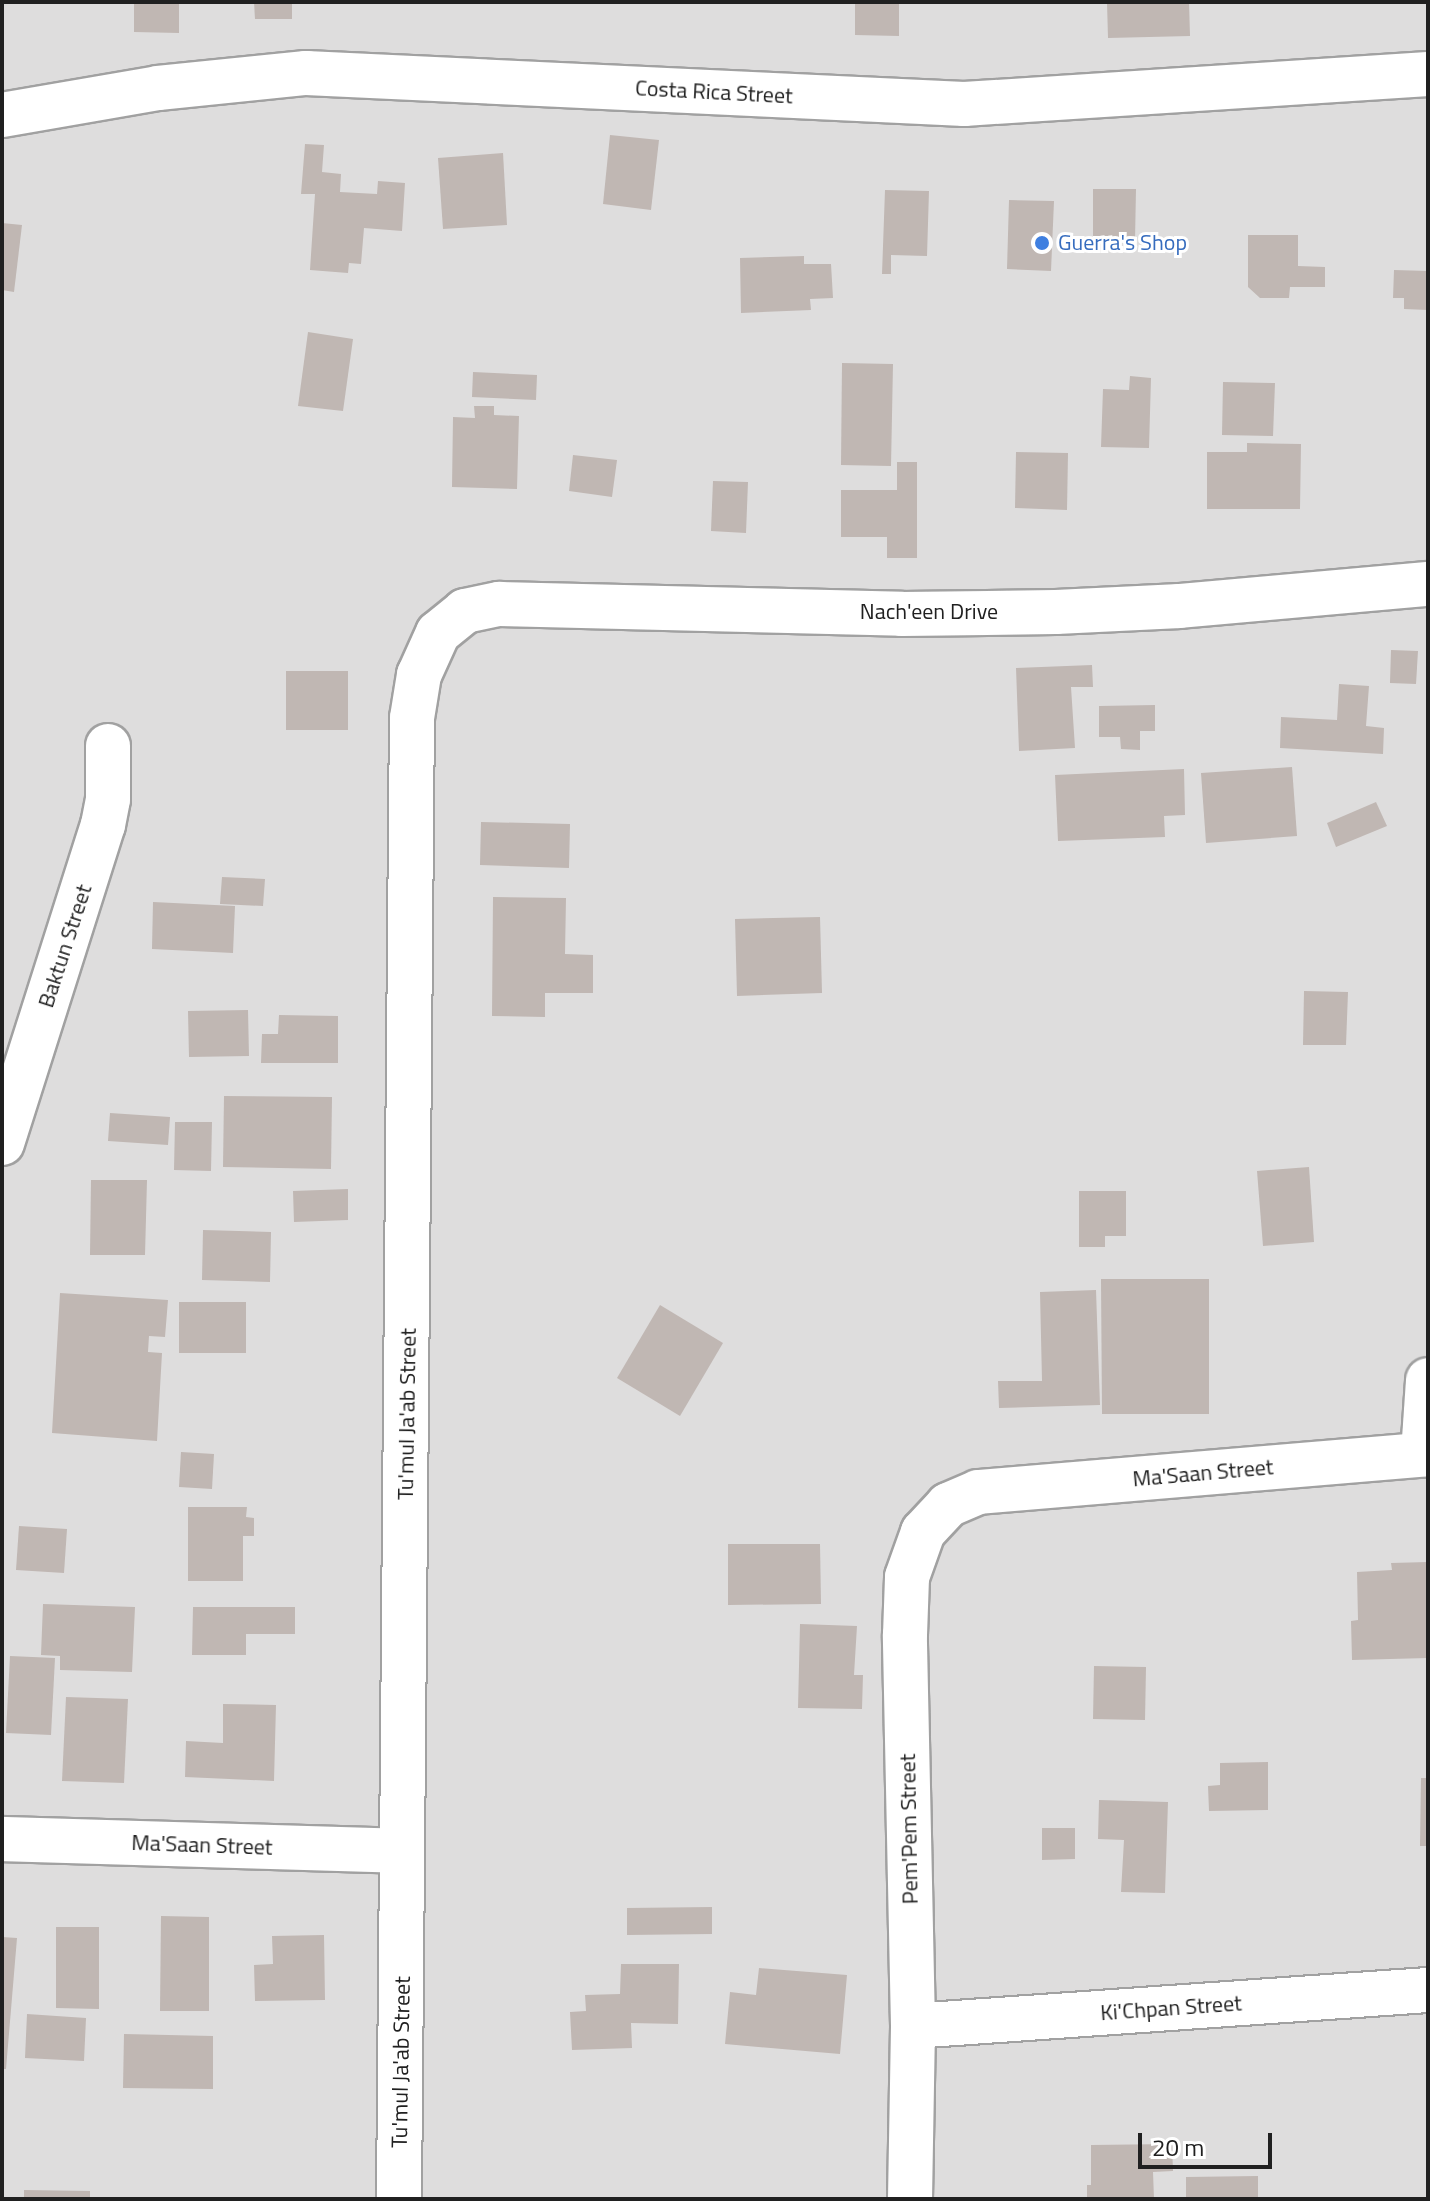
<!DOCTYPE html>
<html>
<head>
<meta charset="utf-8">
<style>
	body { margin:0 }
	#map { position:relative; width:1430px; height:2201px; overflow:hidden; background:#f0ece7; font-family:"Titillium Web",sans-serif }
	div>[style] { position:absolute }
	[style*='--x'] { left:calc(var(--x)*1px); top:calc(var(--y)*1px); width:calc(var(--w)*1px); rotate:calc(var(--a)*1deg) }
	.residential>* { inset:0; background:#dedddd }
	.building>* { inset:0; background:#c0b7b3 }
	.roads { filter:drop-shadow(2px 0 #a1a1a1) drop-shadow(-2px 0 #a1a1a1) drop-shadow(0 2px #a1a1a1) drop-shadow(0 -2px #a1a1a1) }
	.minor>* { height:44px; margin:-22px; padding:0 22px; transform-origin:22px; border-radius:22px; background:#fff }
	.dots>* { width:22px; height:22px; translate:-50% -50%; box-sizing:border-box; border:4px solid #fff; border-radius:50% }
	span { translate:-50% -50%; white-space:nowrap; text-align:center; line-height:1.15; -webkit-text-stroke:6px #fff; paint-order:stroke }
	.street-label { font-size:22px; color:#202020 }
	.shop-label { font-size:22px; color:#366cbe }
	.left { translate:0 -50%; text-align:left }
	.frame { position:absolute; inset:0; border:4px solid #202020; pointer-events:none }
	.scale { position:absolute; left:1138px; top:2133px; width:134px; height:36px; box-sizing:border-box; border:4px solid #202020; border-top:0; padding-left:10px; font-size:24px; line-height:28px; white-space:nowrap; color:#202020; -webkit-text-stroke:6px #fff; paint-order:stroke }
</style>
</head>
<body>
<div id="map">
	<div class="residential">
		<div style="clip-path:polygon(2px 2px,1428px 2px,1428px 2199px,2px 2199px)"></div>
	</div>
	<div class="building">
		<div style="clip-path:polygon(134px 2px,179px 2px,179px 33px,134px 32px)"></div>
		<div style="clip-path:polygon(254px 2px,292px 2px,292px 19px,255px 19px)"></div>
		<div style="clip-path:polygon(855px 2px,899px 2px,899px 36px,855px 35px)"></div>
		<div style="clip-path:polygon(1107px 2px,1189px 2px,1190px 36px,1108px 38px)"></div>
		<div style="clip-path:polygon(610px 135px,659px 140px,651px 210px,603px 204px)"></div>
		<div style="clip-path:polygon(305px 144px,324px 145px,322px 172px,341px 174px,340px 192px,377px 194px,378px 181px,405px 183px,402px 231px,364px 228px,361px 264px,349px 263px,348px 273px,310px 270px,315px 194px,301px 194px)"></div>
		<div style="clip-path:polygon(503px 153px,507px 225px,443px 229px,438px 158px)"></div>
		<div style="clip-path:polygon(1093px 189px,1136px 189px,1135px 240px,1093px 239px)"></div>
		<div style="clip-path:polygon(885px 190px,929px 191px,927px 256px,891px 255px,891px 274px,882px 274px)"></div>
		<div style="clip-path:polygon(1009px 200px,1054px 201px,1051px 271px,1007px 269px)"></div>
		<div style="clip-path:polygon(2px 223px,22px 225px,14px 292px,2px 290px)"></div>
		<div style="clip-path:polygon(1248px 235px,1298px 235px,1298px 266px,1325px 267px,1325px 287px,1290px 287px,1289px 298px,1260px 298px,1248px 287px)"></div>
		<div style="clip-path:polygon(804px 256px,804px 264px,831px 264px,833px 298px,810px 299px,811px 310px,741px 313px,740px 258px)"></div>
		<div style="clip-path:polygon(1394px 270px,1428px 271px,1428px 310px,1404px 309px,1404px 298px,1393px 298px)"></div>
		<div style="clip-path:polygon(308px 332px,353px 339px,343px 411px,298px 406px)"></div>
		<div style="clip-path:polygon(842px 363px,893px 364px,891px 466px,841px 465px)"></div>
		<div style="clip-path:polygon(473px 372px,537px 375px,536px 400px,472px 397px)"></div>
		<div style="clip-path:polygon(1130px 376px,1151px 378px,1149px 448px,1101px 447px,1103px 389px,1129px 390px)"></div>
		<div style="clip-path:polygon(1223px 382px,1275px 383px,1273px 436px,1222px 435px)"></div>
		<div style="clip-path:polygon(474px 406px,494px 406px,494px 415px,519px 416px,517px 489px,452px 487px,453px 417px,475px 418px)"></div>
		<div style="clip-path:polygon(1247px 443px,1301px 444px,1300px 509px,1207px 509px,1207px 452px,1247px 452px)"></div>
		<div style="clip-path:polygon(1016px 452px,1068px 453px,1067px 510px,1015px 508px)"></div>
		<div style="clip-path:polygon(573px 455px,617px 460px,612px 497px,569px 491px)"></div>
		<div style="clip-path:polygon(897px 462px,917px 462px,917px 558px,887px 558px,887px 537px,841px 537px,841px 490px,897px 490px)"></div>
		<div style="clip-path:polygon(713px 481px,748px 482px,746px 533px,711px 531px)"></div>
		<div style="clip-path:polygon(1391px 650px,1418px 651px,1416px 684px,1390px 683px)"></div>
		<div style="clip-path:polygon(1092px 665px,1093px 687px,1071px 687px,1075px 748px,1019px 751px,1016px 668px)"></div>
		<div style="clip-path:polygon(286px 671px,348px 671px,348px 730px,286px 730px)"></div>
		<div style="clip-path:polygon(1339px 684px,1369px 686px,1366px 726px,1384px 728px,1383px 754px,1280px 748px,1281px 717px,1337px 720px)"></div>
		<div style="clip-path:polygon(1155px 705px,1155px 731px,1140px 731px,1140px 750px,1121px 749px,1120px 737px,1099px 737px,1099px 706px)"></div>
		<div style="clip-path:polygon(1292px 767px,1297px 836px,1206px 843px,1201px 773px)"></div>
		<div style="clip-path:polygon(1184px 769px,1185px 815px,1164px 816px,1165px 837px,1058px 841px,1055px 775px)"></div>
		<div style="clip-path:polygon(1376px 802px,1387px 826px,1336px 847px,1327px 823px)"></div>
		<div style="clip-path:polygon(481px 822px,570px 824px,569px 868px,480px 865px)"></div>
		<div style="clip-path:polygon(222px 877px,265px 879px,263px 906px,220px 904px)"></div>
		<div style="clip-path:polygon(493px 897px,566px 898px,565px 954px,593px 955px,593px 993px,545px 993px,545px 1017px,492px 1016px)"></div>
		<div style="clip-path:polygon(153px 902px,235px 906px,233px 953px,152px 949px)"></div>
		<div style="clip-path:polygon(820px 917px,822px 993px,737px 996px,735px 919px)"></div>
		<div style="clip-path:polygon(1304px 991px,1348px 992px,1346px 1045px,1303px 1045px)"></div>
		<div style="clip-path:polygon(248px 1010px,249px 1056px,189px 1057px,188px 1011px)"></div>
		<div style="clip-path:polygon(279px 1015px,338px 1016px,338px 1063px,261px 1063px,262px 1034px,278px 1034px)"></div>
		<div style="clip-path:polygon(224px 1096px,332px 1097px,331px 1169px,223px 1167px)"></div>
		<div style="clip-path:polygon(110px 1113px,170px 1117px,168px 1145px,108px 1141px)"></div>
		<div style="clip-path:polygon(175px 1122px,212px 1122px,211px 1171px,174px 1170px)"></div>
		<div style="clip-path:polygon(1309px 1167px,1314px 1242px,1263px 1246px,1257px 1171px)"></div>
		<div style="clip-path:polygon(91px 1180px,147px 1180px,145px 1255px,90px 1255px)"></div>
		<div style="clip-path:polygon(348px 1189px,348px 1220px,294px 1222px,293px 1191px)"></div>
		<div style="clip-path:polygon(1079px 1191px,1126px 1191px,1126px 1236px,1105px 1236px,1105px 1247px,1079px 1247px)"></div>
		<div style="clip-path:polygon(203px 1230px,271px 1232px,270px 1282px,202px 1280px)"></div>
		<div style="clip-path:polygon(1101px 1279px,1209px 1279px,1209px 1414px,1102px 1414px)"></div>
		<div style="clip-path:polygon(1096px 1290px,1100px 1405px,999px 1408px,998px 1381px,1042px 1381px,1040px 1292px)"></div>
		<div style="clip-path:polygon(60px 1293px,168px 1300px,165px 1337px,149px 1336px,148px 1352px,162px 1353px,157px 1441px,52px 1433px)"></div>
		<div style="clip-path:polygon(179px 1302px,246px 1302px,246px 1353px,179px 1353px)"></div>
		<div style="clip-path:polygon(660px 1305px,723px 1343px,680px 1416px,617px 1378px)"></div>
		<div style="clip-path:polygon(181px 1452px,214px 1454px,212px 1489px,179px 1487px)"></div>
		<div style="clip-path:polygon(188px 1507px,247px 1507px,246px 1517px,254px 1518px,254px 1536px,243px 1536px,243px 1581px,188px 1581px)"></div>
		<div style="clip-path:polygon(19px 1526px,67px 1529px,64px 1573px,16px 1570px)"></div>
		<div style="clip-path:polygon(728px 1544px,820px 1544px,821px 1604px,728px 1605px)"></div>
		<div style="clip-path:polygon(1428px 1562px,1428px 1658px,1352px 1660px,1351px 1621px,1358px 1620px,1357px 1572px,1392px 1570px,1391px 1563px)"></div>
		<div style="clip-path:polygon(43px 1604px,135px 1607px,132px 1672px,60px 1670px,60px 1656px,41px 1655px)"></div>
		<div style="clip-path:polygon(193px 1607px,295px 1607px,295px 1634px,246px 1634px,246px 1655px,192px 1655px)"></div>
		<div style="clip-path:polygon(800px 1624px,857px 1626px,854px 1675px,863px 1675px,862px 1709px,798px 1708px)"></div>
		<div style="clip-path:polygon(10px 1656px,55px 1658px,51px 1735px,6px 1733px)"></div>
		<div style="clip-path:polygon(1094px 1666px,1146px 1667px,1145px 1720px,1093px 1719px)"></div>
		<div style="clip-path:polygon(66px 1697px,128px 1699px,124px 1783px,62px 1781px)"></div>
		<div style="clip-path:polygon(223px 1704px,276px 1705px,274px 1781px,185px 1777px,186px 1741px,223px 1743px)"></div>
		<div style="clip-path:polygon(1268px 1762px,1268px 1810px,1209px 1811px,1208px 1786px,1220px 1785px,1220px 1763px)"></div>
		<div style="clip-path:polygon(1421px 1778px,1428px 1778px,1428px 1846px,1420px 1846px)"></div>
		<div style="clip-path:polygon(1099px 1800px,1168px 1802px,1165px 1893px,1121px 1892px,1124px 1840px,1098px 1839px)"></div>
		<div style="clip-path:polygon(1042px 1828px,1075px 1828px,1075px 1859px,1042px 1860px)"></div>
		<div style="clip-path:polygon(712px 1907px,712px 1934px,627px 1935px,627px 1908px)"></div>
		<div style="clip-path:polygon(161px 1916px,209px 1917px,209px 2011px,160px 2011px)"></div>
		<div style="clip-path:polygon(56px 1927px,99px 1927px,99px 2009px,56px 2008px)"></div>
		<div style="clip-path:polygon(324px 1935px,325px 2000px,255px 2001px,254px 1965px,273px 1964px,272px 1936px)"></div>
		<div style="clip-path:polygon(2px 1937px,17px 1938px,6px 2069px,2px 2069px)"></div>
		<div style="clip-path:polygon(621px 1964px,679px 1964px,678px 2024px,631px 2023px,632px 2048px,572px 2050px,570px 2012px,586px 2011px,585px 1995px,620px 1994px)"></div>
		<div style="clip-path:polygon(759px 1968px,847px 1975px,840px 2054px,725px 2044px,730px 1992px,756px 1995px)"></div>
		<div style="clip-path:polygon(27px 2014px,86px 2018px,84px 2061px,25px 2058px)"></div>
		<div style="clip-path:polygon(124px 2034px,213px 2036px,213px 2089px,123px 2088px)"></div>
		<div style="clip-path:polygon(1172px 2144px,1173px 2171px,1153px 2172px,1154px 2199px,1087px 2199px,1087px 2185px,1091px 2185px,1091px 2145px)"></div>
		<div style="clip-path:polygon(1258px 2176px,1258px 2199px,1186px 2199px,1186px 2177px)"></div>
		<div style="clip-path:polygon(24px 2190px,90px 2191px,90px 2199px,24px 2199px)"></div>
	</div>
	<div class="roads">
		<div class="minor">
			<div style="--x:2;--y:115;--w:158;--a:-9.8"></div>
			<div style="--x:158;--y:88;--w:149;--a:-5.8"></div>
			<div style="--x:306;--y:73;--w:659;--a:2.7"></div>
			<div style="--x:964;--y:104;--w:465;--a:-3.7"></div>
			<div style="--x:2;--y:1143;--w:334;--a:-72.4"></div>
			<div style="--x:103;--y:825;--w:26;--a:-79"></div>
			<div style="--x:108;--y:799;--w:53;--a:-90"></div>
			<div style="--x:1423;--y:1454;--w:74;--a:-86.1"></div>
			<div style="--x:2;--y:1839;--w:400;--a:1.7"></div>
			<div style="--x:913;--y:2026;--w:516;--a:-4"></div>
			<div style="--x:399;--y:2199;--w:1481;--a:-89.5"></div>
			<div style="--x:412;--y:718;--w:44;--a:-80.8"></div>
			<div style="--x:419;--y:675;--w:46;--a:-65.7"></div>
			<div style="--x:438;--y:633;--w:35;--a:-39"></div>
			<div style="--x:465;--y:611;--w:35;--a:-12"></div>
			<div style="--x:499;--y:604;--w:403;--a:1.4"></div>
			<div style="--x:902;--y:614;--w:154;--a:-0.7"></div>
			<div style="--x:1056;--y:612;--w:124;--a:-2.8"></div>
			<div style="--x:1180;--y:606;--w:249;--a:-5.1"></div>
			<div style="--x:910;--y:2199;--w:173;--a:-89"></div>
			<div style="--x:913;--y:2026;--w:391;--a:-91.2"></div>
			<div style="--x:905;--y:1635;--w:58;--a:-88"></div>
			<div style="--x:907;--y:1577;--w:48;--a:-70.4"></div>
			<div style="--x:923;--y:1532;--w:37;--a:-47"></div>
			<div style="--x:948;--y:1505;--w:33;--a:-23"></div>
			<div style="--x:978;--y:1492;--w:452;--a:-4.8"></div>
		</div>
	</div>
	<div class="dots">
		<div style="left:1042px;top:243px;background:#3f7fe0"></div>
	</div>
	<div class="street-label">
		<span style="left:714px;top:92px;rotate:3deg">Costa Rica Street</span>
		<span style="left:929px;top:612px">Nach'een Drive</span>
		<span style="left:65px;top:946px;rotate:-72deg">Baktun Street</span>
		<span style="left:407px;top:1414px;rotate:-89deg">Tu'mul Ja'ab Street</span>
		<span style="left:1203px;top:1473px;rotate:-5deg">Ma'Saan Street</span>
		<span style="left:909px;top:1829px;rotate:-91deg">Pem'Pem Street</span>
		<span style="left:202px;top:1845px;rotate:2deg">Ma'Saan Street</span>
		<span style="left:1171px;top:2008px;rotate:-4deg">Ki'Chpan Street</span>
		<span style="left:401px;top:2062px;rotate:-89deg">Tu'mul Ja'ab Street</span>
	</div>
	<div class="shop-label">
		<span class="left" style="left:1058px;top:243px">Guerra's Shop</span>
	</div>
	<div class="frame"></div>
	<div class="scale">20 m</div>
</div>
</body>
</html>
